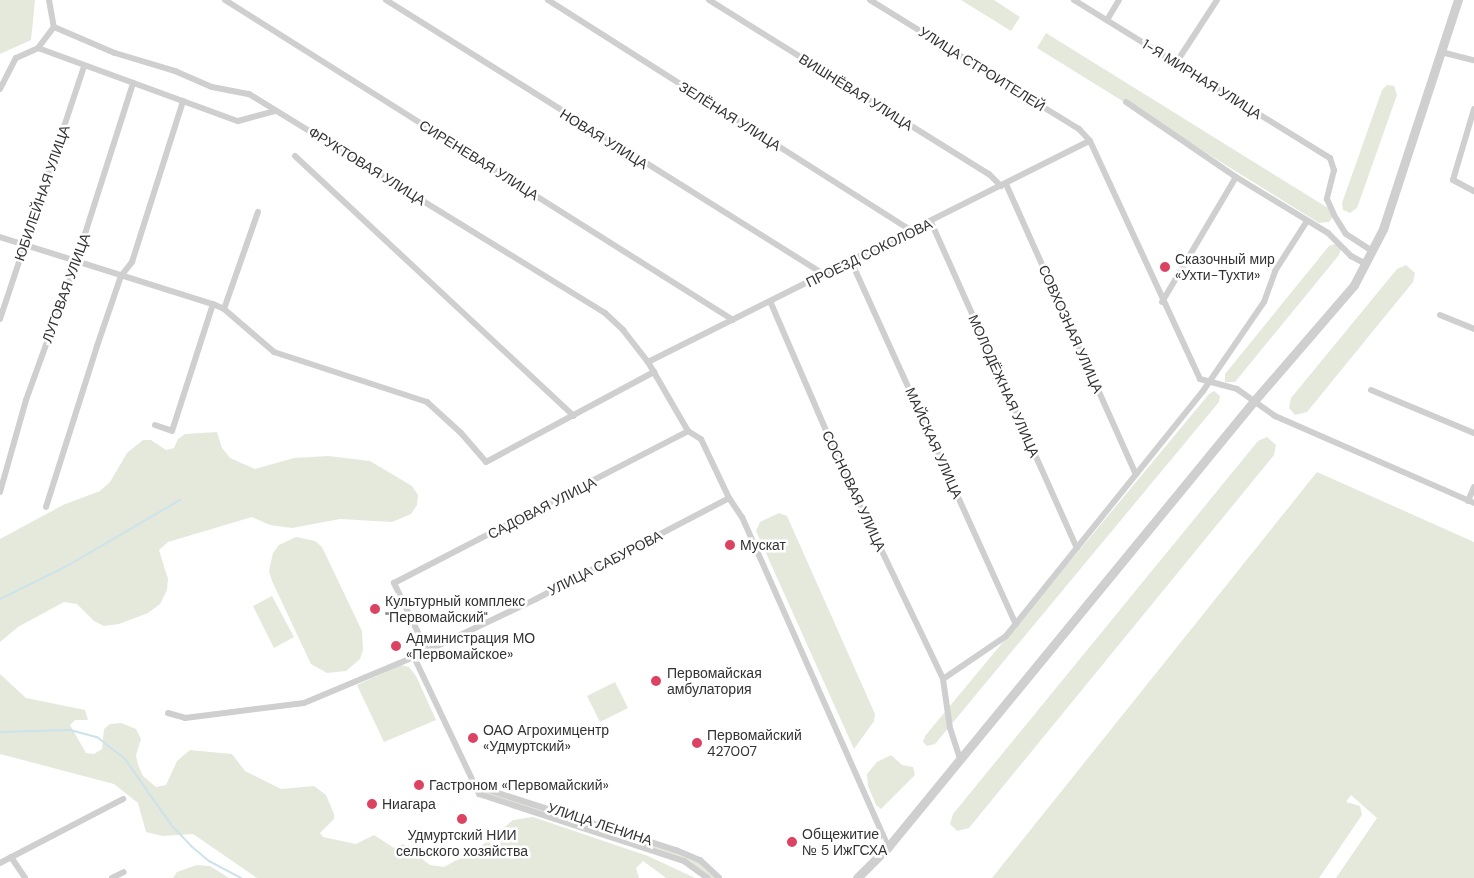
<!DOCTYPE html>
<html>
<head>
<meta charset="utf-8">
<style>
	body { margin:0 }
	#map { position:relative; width:1474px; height:878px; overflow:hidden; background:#fff; font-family:"DM Sans",sans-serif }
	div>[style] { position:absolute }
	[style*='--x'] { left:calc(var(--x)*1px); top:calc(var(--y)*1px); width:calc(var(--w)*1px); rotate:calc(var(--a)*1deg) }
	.green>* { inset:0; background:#e4e9dc }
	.stream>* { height:2px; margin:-1px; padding:0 1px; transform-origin:1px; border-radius:1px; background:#cde2ea }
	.minor>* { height:6px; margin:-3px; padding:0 3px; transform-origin:3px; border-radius:3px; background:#cfcfcf }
	.tertiary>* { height:9px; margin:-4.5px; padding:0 4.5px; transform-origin:4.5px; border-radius:4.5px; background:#cfcfcf }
	.dots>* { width:14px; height:14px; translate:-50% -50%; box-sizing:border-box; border:2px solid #fff; border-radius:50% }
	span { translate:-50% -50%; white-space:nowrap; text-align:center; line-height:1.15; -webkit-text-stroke:5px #fff; paint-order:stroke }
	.street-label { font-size:14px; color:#323232 }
	.poi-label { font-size:14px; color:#323232 }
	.left { translate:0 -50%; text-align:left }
</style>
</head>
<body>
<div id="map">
	<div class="green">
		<div style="clip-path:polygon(0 0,35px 0,31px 40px,0 54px)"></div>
		<div style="clip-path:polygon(961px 0,994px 0,1020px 17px,1011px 31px)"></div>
		<div style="clip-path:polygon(1046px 33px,1328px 208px,1332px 218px,1329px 222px,1319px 223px,1037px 48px)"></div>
		<div style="clip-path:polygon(1387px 85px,1394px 86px,1397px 95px,1357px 208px,1350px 213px,1343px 210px,1342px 203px,1382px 90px)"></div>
		<div style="clip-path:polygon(1335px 244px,1341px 249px,1339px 255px,1235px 382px,1225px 382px,1225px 374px,1329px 246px)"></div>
		<div style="clip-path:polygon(1406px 265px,1415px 273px,1413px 282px,1307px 412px,1295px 415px,1289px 408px,1291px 398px,1397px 269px)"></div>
		<div style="clip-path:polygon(1214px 391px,1220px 396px,1219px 402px,935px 744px,927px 746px,923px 742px,925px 736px,1209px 394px)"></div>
		<div style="clip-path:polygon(217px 432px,222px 448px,230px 458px,255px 469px,294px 458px,328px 456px,370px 461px,412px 486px,418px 495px,417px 505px,411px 514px,392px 522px,340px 519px,292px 528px,270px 525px,252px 517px,168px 542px,159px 550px,168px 579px,167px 590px,160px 604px,148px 613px,119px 624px,104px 626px,94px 621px,77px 604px,64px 602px,18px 627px,0 642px,0 539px,63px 505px,100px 491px,110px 482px,127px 453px,143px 440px,151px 440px,166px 450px,174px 448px,178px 439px,185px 434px)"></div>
		<div style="clip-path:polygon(1267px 437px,1276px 445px,1274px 455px,969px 828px,957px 831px,950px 824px,953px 814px,1258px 441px)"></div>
		<div style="clip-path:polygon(1317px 472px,1474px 542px,1474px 878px,1336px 878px,1377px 818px,1351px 795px,1346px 802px,1360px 806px,1362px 815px,1319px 878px,992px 878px)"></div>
		<div style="clip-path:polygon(779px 513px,787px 516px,875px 714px,874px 721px,854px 749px,756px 531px,760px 522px)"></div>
		<div style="clip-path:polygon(296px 537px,315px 541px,322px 547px,362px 631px,363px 650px,360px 659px,346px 671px,327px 673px,311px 664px,272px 581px,269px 571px,273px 553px,279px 545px)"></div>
		<div style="clip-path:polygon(272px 596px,294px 637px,274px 648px,253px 606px)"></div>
		<div style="clip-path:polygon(401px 665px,409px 667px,416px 676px,436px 720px,384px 742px,357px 685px)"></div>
		<div style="clip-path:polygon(0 674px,26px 698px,85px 710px,88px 720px,75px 720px,70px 725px,86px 753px,94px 754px,102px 749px,104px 729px,110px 724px,121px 723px,136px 729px,141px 739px,136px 755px,138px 765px,143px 776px,156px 787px,166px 785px,177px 761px,190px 750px,232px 754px,245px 771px,281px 789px,314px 786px,326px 795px,334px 814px,334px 819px,320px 833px,323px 837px,356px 844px,374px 835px,394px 848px,403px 844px,430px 865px,444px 867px,479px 848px,513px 820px,533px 817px,648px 856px,695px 878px,666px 878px,643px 861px,636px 868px,639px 878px,257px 878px,193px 834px,163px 836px,146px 832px,138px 803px,114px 784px,0 754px)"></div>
		<div style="clip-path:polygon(615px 682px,628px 708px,600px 722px,587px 696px)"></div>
		<div style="clip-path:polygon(891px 755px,902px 765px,913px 767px,915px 775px,881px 809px,876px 805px,868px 786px,867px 774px,877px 762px)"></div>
		<div style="clip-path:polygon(482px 788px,684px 855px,699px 862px,716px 878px,710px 878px,683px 859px,480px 792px)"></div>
		<div style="clip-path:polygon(197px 865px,210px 866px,229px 878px,173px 878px,177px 872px)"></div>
	</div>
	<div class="stream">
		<div style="--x:0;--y:599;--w:75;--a:-26.2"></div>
		<div style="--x:67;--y:566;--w:131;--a:-30.3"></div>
		<div style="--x:0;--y:732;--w:70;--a:-1.6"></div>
		<div style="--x:70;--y:730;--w:28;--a:15"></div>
		<div style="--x:97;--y:737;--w:36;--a:38"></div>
		<div style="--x:125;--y:759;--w:82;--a:55"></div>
		<div style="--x:172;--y:826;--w:28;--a:46"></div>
		<div style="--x:191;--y:846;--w:23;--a:40"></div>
		<div style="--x:209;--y:861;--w:36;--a:28"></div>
	</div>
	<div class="minor">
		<div style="--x:49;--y:0;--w:27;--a:80"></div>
		<div style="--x:225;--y:0;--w:600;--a:32.21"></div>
		<div style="--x:386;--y:0;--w:518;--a:32.06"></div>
		<div style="--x:548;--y:0;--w:431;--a:32.4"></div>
		<div style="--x:709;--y:0;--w:330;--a:31.9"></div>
		<div style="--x:989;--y:174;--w:17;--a:45"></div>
		<div style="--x:870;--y:0;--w:246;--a:31.7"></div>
		<div style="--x:1079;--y:129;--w:16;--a:47"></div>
		<div style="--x:1090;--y:141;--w:262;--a:65.2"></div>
		<div style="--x:1200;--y:379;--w:38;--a:15"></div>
		<div style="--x:1237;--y:389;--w:47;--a:35.4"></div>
		<div style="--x:1275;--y:416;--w:217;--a:23.6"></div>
		<div style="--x:1074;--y:0;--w:301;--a:31.7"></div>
		<div style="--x:1330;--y:158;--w:13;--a:72"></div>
		<div style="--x:1334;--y:170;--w:30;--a:104"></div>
		<div style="--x:1327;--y:199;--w:17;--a:66"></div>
		<div style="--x:1334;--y:215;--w:22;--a:58"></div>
		<div style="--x:1346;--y:234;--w:31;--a:33"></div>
		<div style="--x:1107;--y:20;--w:23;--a:-59"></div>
		<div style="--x:54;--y:27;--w:66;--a:23.1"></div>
		<div style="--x:115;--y:53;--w:63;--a:16.7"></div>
		<div style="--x:175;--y:71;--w:40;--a:23.4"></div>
		<div style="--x:212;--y:87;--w:38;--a:11"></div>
		<div style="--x:249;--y:94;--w:418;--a:31.6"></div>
		<div style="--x:605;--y:313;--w:25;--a:43"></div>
		<div style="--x:623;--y:330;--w:41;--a:52"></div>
		<div style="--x:648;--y:362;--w:80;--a:59.9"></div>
		<div style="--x:688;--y:431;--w:15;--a:32"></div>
		<div style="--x:701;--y:439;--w:65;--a:64.6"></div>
		<div style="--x:729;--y:498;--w:23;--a:56"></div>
		<div style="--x:742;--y:517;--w:361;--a:66.1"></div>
		<div style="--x:38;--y:48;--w:213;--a:20.1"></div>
		<div style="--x:238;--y:121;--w:38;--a:-15"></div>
		<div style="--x:1441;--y:52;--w:34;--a:14"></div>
		<div style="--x:1176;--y:63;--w:75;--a:-56.9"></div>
		<div style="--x:0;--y:89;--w:35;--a:-63"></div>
		<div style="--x:16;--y:58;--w:24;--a:-24"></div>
		<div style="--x:38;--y:48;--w:26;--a:-53"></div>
		<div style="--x:1126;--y:102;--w:133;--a:34.3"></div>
		<div style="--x:1236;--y:177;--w:108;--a:31.3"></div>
		<div style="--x:1328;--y:233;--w:33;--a:45"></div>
		<div style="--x:1351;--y:256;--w:17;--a:28"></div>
		<div style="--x:1474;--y:109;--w:74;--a:106.5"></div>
		<div style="--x:1453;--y:180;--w:24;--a:28"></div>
		<div style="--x:295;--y:156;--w:381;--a:43"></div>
		<div style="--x:1006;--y:184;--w:318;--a:65.9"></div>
		<div style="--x:931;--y:222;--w:357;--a:65.9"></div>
		<div style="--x:0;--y:237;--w:223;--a:17.5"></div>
		<div style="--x:213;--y:304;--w:12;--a:24"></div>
		<div style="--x:224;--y:309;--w:66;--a:40.7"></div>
		<div style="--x:274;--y:352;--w:161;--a:18.1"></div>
		<div style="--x:427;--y:402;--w:46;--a:42.4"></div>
		<div style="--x:461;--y:433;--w:38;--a:49"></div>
		<div style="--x:486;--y:462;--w:191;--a:-28.2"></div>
		<div style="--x:851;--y:261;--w:399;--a:65.6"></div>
		<div style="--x:770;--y:301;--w:189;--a:66.6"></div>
		<div style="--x:845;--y:474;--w:227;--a:64.4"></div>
		<div style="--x:943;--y:679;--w:49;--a:81.9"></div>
		<div style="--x:950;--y:728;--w:32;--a:72"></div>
		<div style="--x:1162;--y:302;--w:145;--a:-59.4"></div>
		<div style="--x:224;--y:309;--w:103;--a:-70.7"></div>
		<div style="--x:1440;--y:315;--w:37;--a:22"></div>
		<div style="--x:0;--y:319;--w:266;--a:-71.6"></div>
		<div style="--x:648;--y:362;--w:494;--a:-26.6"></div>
		<div style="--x:1371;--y:390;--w:112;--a:22.7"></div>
		<div style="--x:155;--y:425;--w:18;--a:19"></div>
		<div style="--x:172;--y:431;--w:133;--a:-72.1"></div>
		<div style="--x:0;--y:492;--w:96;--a:-74.2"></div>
		<div style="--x:26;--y:400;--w:147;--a:-70.1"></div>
		<div style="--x:76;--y:262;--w:188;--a:-72.3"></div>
		<div style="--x:1468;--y:501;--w:15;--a:-67"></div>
		<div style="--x:46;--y:507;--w:169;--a:-72.4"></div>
		<div style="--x:97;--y:346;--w:74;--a:-71.1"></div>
		<div style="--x:121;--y:276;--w:18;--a:-52"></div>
		<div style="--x:132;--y:262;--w:169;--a:-72.4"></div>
		<div style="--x:427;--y:651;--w:76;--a:-115.9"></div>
		<div style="--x:394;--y:583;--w:331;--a:-27.3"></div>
		<div style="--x:414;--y:657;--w:152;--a:64.6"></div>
		<div style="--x:479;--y:794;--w:216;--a:18.1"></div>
		<div style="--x:684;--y:861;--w:29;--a:36"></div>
		<div style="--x:943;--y:679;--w:76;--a:-34.3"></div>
		<div style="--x:1006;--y:636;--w:314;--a:-51.2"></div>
		<div style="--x:1203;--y:391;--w:108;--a:-55.6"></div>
		<div style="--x:1264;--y:302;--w:33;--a:-70"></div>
		<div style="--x:1275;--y:271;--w:59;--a:-57.4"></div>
		<div style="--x:168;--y:713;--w:18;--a:16"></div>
		<div style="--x:185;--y:718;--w:120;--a:-7.2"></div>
		<div style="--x:304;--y:703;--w:119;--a:-22.7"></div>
		<div style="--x:414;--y:657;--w:135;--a:-25.4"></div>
		<div style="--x:536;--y:599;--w:218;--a:-27.6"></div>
		<div style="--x:473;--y:785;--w:213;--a:17.8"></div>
		<div style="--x:676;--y:850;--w:26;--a:23"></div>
		<div style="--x:700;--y:860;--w:26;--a:43"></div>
		<div style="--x:11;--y:857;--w:25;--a:56"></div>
		<div style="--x:0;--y:863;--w:139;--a:-27.5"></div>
		<div style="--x:112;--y:878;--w:13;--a:-27"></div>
	</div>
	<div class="tertiary">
		<div style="--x:857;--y:878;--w:44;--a:-45"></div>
		<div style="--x:888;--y:847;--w:577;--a:-50.63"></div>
		<div style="--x:1254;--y:401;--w:153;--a:-49.2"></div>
		<div style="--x:1354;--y:285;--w:63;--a:-62.6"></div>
		<div style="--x:1383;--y:229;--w:241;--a:-71.9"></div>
	</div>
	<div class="dots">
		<div style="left:1165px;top:267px;background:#dc4261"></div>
		<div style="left:730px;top:545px;background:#dc4261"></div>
		<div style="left:375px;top:609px;background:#dc4261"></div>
		<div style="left:396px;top:646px;background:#dc4261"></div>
		<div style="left:656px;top:681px;background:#dc4261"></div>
		<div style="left:473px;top:738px;background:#dc4261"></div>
		<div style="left:697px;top:743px;background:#dc4261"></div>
		<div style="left:419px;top:785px;background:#dc4261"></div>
		<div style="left:372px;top:804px;background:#dc4261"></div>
		<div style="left:462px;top:819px;background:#dc4261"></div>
		<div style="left:792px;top:842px;background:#dc4261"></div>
	</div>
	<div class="street-label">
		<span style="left:982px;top:69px;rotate:32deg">УЛИЦА СТРОИТЕЛЕЙ</span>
		<span style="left:1202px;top:79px;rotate:32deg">1-Я МИРНАЯ УЛИЦА</span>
		<span style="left:856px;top:92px;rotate:32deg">ВИШНЁВАЯ УЛИЦА</span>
		<span style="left:730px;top:116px;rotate:32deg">ЗЕЛЁНАЯ УЛИЦА</span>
		<span style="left:604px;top:139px;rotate:32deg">НОВАЯ УЛИЦА</span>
		<span style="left:479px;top:160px;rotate:32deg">СИРЕНЕВАЯ УЛИЦА</span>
		<span style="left:367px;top:166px;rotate:32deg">ФРУКТОВАЯ УЛИЦА</span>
		<span style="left:42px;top:193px;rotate:-71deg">ЮБИЛЕЙНАЯ УЛИЦА</span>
		<span style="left:869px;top:253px;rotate:-26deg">ПРОЕЗД СОКОЛОВА</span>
		<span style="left:66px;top:288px;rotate:-70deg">ЛУГОВАЯ УЛИЦА</span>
		<span style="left:1071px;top:329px;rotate:66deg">СОВХОЗНАЯ УЛИЦА</span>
		<span style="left:1004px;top:386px;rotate:66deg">МОЛОДЁЖНАЯ УЛИЦА</span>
		<span style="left:934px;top:443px;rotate:66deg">МАЙСКАЯ УЛИЦА</span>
		<span style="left:854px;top:491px;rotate:65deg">СОСНОВАЯ УЛИЦА</span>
		<span style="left:542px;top:508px;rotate:-27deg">САДОВАЯ УЛИЦА</span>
		<span style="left:605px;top:563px;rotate:-27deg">УЛИЦА САБУРОВА</span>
		<span style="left:600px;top:824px;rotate:18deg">УЛИЦА ЛЕНИНА</span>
	</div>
	<div class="poi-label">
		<span class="left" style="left:1175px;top:267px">Сказочный мир<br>«Ухти-Тухти»</span>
		<span class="left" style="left:740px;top:545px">Мускат</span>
		<span class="left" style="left:385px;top:609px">Культурный комплекс<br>"Первомайский"</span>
		<span class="left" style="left:406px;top:646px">Администрация МО<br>«Первомайское»</span>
		<span class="left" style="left:667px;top:681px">Первомайская<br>амбулатория</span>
		<span class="left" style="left:483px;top:738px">ОАО Агрохимцентр<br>«Удмуртский»</span>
		<span class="left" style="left:707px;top:743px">Первомайский<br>427007</span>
		<span class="left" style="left:429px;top:785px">Гастроном «Первомайский»</span>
		<span class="left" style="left:382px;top:804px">Ниагара</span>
		<span class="left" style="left:802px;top:842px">Общежитие<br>№ 5 ИжГСХА</span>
		<span style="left:462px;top:843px">Удмуртский НИИ<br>сельского хозяйства</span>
	</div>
</div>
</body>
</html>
